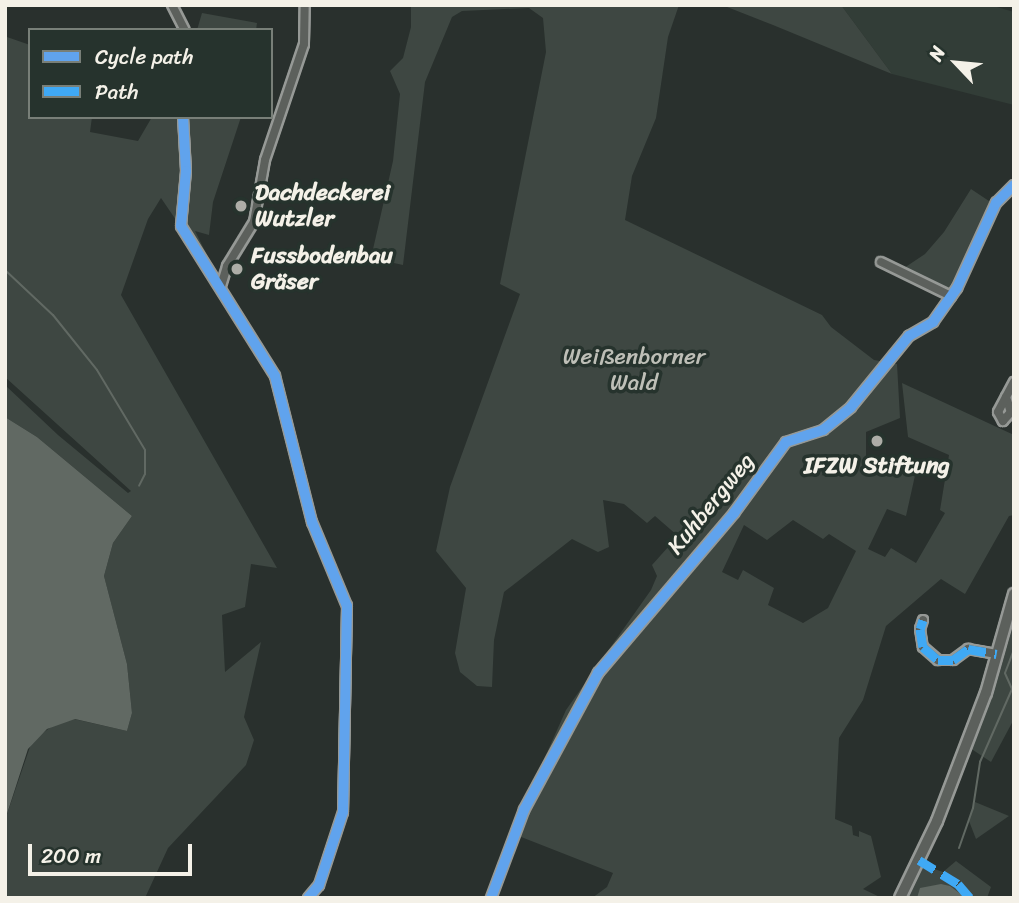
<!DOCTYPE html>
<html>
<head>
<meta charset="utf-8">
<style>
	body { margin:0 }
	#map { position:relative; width:1019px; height:903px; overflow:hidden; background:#29302d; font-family:Sriracha,sans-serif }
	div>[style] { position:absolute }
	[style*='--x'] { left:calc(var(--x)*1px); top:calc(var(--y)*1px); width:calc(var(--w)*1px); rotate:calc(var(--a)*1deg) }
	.built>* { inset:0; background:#323d37 }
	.green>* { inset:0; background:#3e4742 }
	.water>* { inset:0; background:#616963 }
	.stream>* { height:2px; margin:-1px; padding:0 1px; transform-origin:1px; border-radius:1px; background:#616963 }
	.roads { filter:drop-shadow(2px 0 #969996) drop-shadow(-2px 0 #969996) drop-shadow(0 2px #969996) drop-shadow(0 -2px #969996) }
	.minor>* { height:8px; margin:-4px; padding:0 4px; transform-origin:4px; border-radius:4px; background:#5c605c }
	.major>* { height:10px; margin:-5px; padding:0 5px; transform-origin:5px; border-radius:5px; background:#5c605c }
	.quiet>* { height:9px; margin-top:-4.5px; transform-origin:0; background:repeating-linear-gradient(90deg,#3fa9f5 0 18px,transparent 0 27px) }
	.cycleway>* { height:10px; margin:-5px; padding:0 5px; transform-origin:5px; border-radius:5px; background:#60a3ed }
	.dots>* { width:19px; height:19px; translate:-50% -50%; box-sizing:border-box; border:4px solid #26332d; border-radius:50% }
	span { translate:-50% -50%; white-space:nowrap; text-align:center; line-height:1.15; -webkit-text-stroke:7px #26332d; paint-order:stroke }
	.poi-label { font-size:23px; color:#f4f1e8; font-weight:700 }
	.left { translate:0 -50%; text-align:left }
	.park-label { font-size:23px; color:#bebfb7 }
	.street-label { font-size:23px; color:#f4f1e8 }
	.frame { position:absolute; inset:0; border:7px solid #f4f1e8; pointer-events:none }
	.legend { position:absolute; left:28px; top:28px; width:245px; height:91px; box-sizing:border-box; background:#26332d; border:2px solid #787f78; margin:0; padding:9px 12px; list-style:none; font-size:21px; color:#f4f1e8 }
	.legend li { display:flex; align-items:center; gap:14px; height:35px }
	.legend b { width:35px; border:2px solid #787f78 }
	.north { position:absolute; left:921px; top:28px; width:70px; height:70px; -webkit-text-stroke:5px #26332d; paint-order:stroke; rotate:296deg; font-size:19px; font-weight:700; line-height:28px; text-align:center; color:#f4f1e8 }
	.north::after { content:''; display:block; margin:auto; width:24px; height:32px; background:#f4f1e8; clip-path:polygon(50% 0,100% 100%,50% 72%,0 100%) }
	.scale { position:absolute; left:28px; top:844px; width:164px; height:32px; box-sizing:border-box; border:4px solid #f4f1e8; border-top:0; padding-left:9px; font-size:21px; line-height:24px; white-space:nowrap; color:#f4f1e8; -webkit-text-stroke:5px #26332d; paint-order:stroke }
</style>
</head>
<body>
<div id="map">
	<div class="built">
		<div style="clip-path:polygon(841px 5px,990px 5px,1014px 12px,1014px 105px,892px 74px)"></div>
	</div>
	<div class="green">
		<div style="clip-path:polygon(5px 5px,7px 37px,30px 45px,30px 117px,92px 117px,90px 132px,138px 141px,152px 117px,180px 117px,182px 168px,176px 220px,161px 198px,148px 219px,121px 295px,277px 568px,251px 564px,245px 607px,222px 615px,225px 672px,261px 642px,244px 717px,254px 740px,246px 765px,168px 848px,145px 898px,5px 898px,5px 820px,32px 741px,55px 724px,74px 719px,127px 731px,132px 713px,127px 664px,104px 576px,113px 543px,132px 516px,37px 437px,5px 417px,5px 385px,58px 435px,128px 493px,131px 491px,5px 377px)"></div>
		<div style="clip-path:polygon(evenodd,411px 5px,679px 5px,668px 37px,656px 118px,632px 176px,625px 220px,822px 315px,831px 327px,874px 360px,897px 364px,900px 418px,866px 432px,866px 467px,889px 472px,911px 462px,916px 471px,906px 516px,887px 509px,868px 549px,885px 557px,891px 548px,916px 563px,945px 513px,940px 510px,949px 455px,908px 437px,902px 383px,1014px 435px,1014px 515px,1009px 516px,965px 594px,941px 579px,886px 626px,863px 700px,839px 738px,835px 819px,852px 826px,853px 835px,859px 837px,859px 831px,871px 836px,881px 877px,863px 889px,882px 898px,592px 898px,607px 887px,613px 873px,511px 833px,566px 710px,651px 590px,657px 576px,652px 565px,678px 536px,655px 516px,647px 523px,624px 504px,603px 500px,609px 547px,598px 552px,572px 539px,504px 592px,494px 640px,492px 687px,477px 686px,460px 672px,455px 653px,466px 588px,436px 551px,450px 487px,520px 294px,500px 284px,546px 52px,543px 18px,529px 8px,462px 11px,452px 17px,425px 82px,403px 265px,371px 258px,393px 161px,400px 94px,390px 71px,403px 58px,411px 27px,411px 5px,793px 520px,823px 539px,829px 534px,856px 551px,828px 608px,803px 623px,768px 605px,774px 588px,743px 570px,738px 580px,722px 572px,744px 525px,767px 540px,793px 520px)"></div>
		<div style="clip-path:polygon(722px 5px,841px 5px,892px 74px,773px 25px)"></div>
		<div style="clip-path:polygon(202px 13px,257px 23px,256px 30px,197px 30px)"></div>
		<div style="clip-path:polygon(187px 117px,241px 117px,213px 202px,209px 235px,195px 231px,214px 269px,187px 232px)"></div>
		<div style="clip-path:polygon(971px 189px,992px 203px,950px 292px,904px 268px,925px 254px,944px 232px)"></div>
		<div style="clip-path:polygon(1014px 601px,1014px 719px,991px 762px,970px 748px)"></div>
		<div style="clip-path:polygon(975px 802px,1009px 816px,976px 839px,969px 821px)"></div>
		<div style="clip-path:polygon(956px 861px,991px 887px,987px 898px,904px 898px,920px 864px,943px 872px)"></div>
	</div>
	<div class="water">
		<div style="clip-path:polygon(5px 417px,37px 437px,132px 516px,113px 543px,104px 576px,127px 664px,132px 713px,127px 731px,75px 719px,47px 729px,28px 749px,5px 820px)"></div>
		<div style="clip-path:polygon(941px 884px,950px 886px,966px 898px,917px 898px,920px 888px)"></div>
	</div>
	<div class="stream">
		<div style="--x:5;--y:270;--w:66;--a:43.2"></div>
		<div style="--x:53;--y:315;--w:70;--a:51.3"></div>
		<div style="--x:97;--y:370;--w:93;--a:59"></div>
		<div style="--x:145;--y:450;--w:24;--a:90"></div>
		<div style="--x:145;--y:474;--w:13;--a:117"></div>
		<div style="--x:959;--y:848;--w:42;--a:-70.7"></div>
		<div style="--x:973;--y:808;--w:47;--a:-81.3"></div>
		<div style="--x:980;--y:762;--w:80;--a:-66.3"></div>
		<div style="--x:1012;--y:689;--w:17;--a:-114"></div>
		<div style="--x:1005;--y:673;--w:25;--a:-69"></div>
	</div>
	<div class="roads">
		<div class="minor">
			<div style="--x:172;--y:5;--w:28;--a:63"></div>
			<div style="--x:183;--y:117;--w:54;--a:86.8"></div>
			<div style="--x:186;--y:171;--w:55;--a:95.2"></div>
			<div style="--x:181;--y:226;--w:177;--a:57.9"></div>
			<div style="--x:275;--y:376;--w:151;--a:75.8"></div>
			<div style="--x:312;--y:522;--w:91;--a:67.4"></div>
			<div style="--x:347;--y:606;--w:206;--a:91.1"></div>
			<div style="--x:343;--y:812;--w:77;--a:108.2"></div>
			<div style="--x:319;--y:885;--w:17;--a:130"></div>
			<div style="--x:881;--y:262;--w:78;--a:25.9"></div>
			<div style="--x:221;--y:286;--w:21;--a:-73"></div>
			<div style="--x:227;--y:266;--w:52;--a:-58.5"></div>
			<div style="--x:254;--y:222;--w:63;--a:-79.9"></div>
			<div style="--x:265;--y:160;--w:122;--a:-71.4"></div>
			<div style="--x:304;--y:44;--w:39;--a:-89"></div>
			<div style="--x:1006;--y:397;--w:16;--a:72"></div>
			<div style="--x:1011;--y:412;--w:12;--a:132"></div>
			<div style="--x:1003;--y:421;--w:10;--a:-119"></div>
			<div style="--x:998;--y:412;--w:34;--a:-62"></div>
			<div style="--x:923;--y:620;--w:9;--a:108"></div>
			<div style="--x:920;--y:629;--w:18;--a:81"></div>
			<div style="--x:923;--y:647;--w:20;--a:41"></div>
			<div style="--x:938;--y:660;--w:15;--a:0"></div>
			<div style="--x:953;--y:660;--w:19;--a:-36"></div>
			<div style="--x:968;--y:649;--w:29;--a:10"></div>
			<div style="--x:491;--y:898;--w:94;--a:-69.4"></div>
			<div style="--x:524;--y:810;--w:156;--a:-61.6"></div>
			<div style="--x:598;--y:673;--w:210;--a:-49.6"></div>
			<div style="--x:734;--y:513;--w:88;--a:-53.8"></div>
			<div style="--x:786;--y:442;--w:39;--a:-18"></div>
			<div style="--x:823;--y:430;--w:36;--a:-39"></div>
			<div style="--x:851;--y:407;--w:92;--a:-50.8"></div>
			<div style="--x:909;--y:336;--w:28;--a:-30"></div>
			<div style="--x:933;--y:322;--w:42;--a:-54.8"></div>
			<div style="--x:957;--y:288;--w:94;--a:-65.4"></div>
			<div style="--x:996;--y:203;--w:25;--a:-45"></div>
		</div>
		<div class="major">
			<div style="--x:900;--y:898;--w:85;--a:-64.3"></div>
			<div style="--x:937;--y:821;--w:137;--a:-69.1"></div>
			<div style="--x:986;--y:693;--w:103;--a:-74.2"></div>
		</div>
	</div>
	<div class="quiet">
		<div style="--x:923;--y:620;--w:9;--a:108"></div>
		<div style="--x:920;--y:629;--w:18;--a:81"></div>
		<div style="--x:923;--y:647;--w:20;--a:41"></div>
		<div style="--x:938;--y:660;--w:15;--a:0"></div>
		<div style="--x:953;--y:660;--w:19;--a:-36"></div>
		<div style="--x:968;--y:649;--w:29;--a:10"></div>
		<div style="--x:919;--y:860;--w:46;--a:31.6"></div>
		<div style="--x:958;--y:884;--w:18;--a:49"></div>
	</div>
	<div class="cycleway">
		<div style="--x:183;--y:117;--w:54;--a:86.8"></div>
		<div style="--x:186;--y:171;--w:55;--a:95.2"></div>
		<div style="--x:181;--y:226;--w:177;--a:57.9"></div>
		<div style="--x:275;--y:376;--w:151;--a:75.8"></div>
		<div style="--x:312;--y:522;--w:91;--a:67.4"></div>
		<div style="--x:347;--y:606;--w:206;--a:91.1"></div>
		<div style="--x:343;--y:812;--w:77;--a:108.2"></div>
		<div style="--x:319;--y:885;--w:17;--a:130"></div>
		<div style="--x:491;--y:898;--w:94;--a:-69.4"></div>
		<div style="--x:524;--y:810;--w:156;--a:-61.6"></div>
		<div style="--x:598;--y:673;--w:210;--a:-49.6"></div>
		<div style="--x:734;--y:513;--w:88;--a:-53.8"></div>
		<div style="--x:786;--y:442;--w:39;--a:-18"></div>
		<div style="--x:823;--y:430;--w:36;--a:-39"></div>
		<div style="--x:851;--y:407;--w:92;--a:-50.8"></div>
		<div style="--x:909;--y:336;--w:28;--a:-30"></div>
		<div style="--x:933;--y:322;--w:42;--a:-54.8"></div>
		<div style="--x:957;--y:288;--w:94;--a:-65.4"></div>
		<div style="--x:996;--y:203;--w:25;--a:-45"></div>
	</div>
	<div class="dots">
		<div style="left:241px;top:206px;background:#adada7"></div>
		<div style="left:237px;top:269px;background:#adada7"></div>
		<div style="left:877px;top:441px;background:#adada7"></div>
	</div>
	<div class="poi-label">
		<span class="left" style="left:255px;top:206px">Dachdeckerei<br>Wutzler</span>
		<span class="left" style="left:251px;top:269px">Fussbodenbau<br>Gräser</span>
		<span style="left:877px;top:466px">IFZW Stiftung</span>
	</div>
	<div class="park-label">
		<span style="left:634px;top:370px">Weißenborner<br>Wald</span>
	</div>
	<div class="street-label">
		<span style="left:711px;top:504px;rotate:-51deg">Kuhbergweg</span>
	</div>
	<div class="frame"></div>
	<ul class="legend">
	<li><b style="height:9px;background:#60a3ed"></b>Cycle path</li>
	<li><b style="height:9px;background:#3fa9f5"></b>Path</li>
	</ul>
	<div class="north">N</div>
	<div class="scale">200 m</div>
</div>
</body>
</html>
